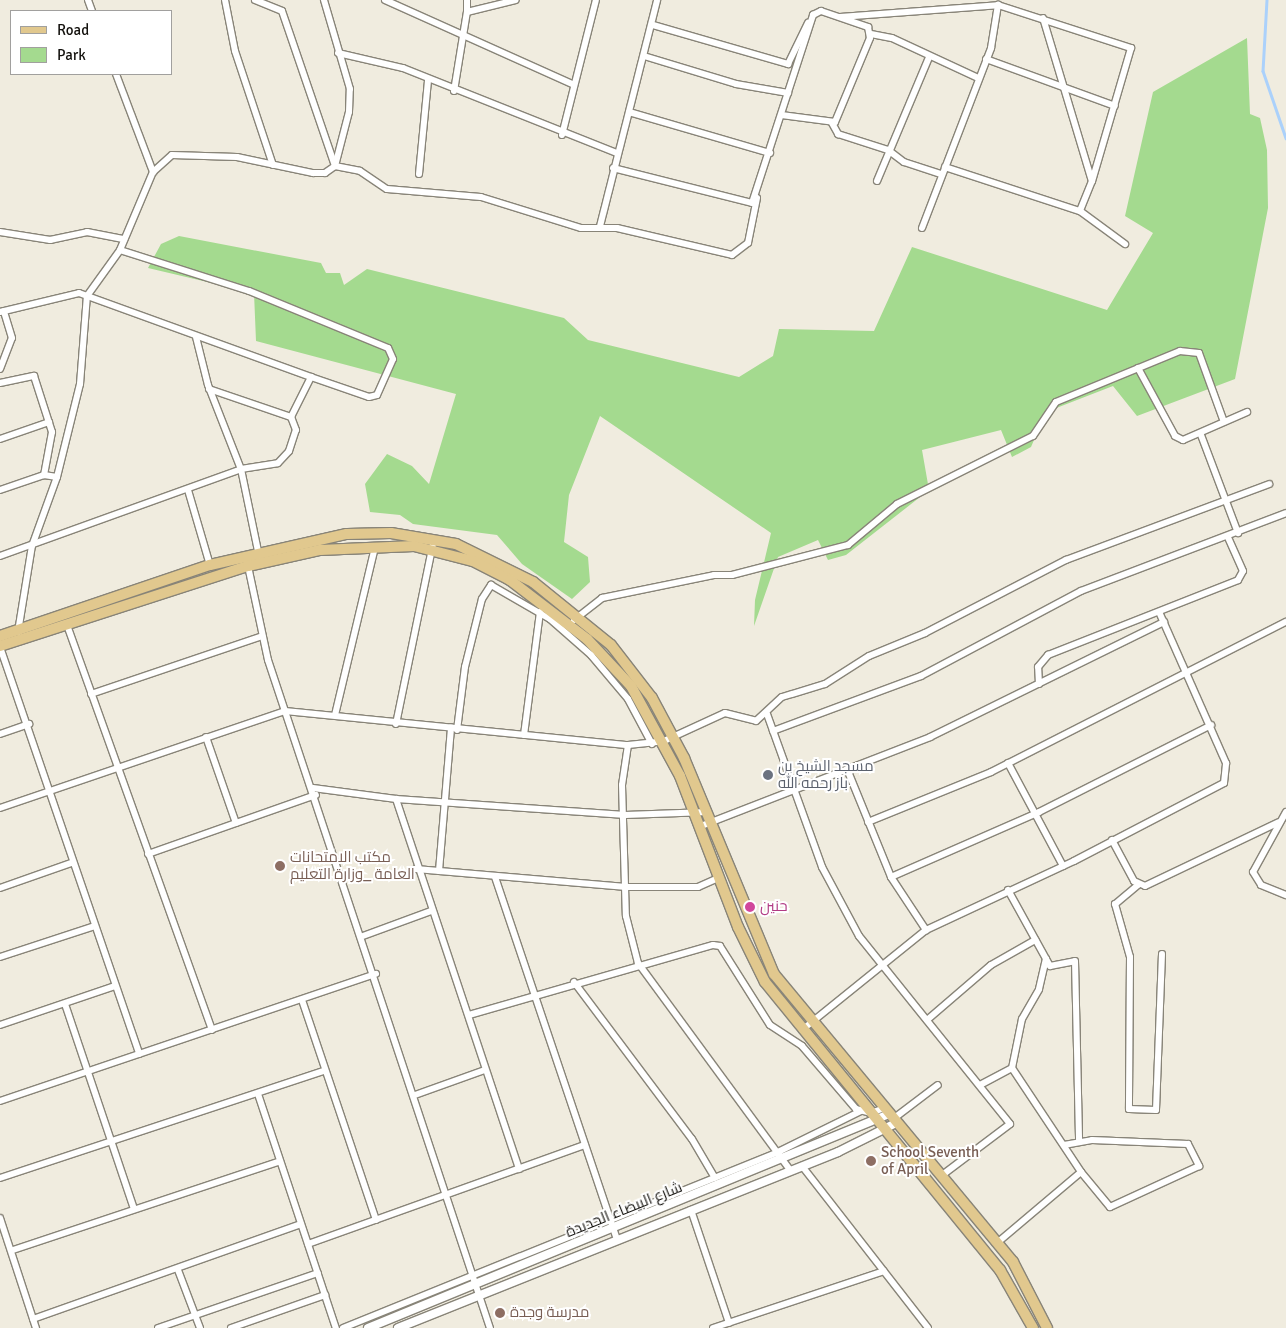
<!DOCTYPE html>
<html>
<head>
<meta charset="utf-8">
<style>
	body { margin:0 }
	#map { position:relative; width:1286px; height:1328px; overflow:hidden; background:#f0ecdf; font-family:Signika,Cairo,sans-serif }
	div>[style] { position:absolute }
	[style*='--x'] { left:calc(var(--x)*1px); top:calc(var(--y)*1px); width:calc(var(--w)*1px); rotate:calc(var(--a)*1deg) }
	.green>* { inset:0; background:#a4da8f }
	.stream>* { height:2.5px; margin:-1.25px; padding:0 1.25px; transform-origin:1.25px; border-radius:1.25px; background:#abd1fb }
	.roads { filter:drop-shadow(1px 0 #888478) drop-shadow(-1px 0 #888478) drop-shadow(0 1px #888478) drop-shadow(0 -1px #888478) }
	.minor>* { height:6px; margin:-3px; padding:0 3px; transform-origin:3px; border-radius:3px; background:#fff }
	.tertiary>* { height:8px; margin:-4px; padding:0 4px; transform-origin:4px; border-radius:4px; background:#fff }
	.primary>* { height:10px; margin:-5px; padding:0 5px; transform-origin:5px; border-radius:5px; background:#e1c88e }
	.dots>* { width:14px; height:14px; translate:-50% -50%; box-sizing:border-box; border:2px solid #fff; border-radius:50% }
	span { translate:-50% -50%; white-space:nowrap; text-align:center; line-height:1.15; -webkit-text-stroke:4px #fff; paint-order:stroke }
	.worship-label { font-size:15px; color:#5b616d }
	.left { translate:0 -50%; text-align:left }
	.education-label { font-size:15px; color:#785e54 }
	.hotel-label { font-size:15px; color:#b23c85 }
	.street-label { font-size:15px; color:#13110d }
	.legend { position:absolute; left:10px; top:10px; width:162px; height:65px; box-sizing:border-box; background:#fff; border:1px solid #a1a09e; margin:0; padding:6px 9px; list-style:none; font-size:15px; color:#13110d }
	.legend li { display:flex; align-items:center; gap:10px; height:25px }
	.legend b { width:25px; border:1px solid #a1a09e }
</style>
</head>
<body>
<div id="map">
	<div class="green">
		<div style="clip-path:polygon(1247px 38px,1250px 114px,1260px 118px,1267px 150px,1268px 208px,1235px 379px,1137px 416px,1113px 386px,1046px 412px,1031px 447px,1012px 457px,1001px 430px,922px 450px,929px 490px,846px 555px,828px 560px,818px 540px,778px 557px,754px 626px,755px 600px,771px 533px,600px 416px,569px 495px,564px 542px,588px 557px,590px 582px,572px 599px,522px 564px,497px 535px,413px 524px,400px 515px,370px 512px,365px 484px,387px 454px,412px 466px,429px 484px,456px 394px,256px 341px,254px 293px,148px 268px,161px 244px,179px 236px,321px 263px,326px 273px,340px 273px,344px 285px,367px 269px,564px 318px,588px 340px,739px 377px,773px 356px,779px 329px,874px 331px,912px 247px,1107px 310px,1153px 233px,1125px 216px,1153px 92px)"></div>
	</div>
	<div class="stream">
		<div style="--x:1267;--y:0;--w:71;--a:93.2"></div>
		<div style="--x:1263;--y:71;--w:71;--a:71.1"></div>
	</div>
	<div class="roads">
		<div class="minor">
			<div style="--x:88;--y:0;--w:12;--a:70"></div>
			<div style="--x:225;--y:0;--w:52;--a:78.9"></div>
			<div style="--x:235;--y:51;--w:120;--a:71.6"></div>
			<div style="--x:255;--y:0;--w:29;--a:22"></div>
			<div style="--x:282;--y:11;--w:164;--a:71.1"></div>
			<div style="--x:335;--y:166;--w:25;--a:11"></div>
			<div style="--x:360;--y:171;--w:32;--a:34"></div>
			<div style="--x:387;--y:189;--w:94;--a:4.9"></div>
			<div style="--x:481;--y:197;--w:105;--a:17.2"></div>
			<div style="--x:581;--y:228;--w:36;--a:0"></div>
			<div style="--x:617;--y:228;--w:118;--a:13.2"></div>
			<div style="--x:732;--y:255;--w:20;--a:-37"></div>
			<div style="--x:748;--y:243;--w:46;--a:-78.7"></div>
			<div style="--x:385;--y:0;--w:207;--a:24.2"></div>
			<div style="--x:467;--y:0;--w:12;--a:90"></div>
			<div style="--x:840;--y:17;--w:158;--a:-4.3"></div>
			<div style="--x:998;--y:5;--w:140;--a:17.9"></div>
			<div style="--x:1131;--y:48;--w:139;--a:106.3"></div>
			<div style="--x:1043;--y:18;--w:170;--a:73.3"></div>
			<div style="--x:1092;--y:181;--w:32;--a:112"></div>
			<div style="--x:1080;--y:211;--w:56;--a:36.3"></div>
			<div style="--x:653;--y:25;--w:141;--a:16.1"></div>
			<div style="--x:788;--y:64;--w:46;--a:-64"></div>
			<div style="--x:871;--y:34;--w:21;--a:11"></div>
			<div style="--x:892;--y:38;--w:95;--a:24.9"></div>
			<div style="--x:338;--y:53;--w:67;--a:13"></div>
			<div style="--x:403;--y:68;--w:230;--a:21.7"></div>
			<div style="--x:644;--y:56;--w:96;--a:16.9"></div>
			<div style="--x:736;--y:84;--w:53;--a:9.8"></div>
			<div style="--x:986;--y:59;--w:137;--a:20"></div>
			<div style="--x:116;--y:74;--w:105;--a:69.3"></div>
			<div style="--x:454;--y:91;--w:80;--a:-80.7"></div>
			<div style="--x:467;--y:12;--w:50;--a:-13.8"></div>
			<div style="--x:629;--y:112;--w:147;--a:16.2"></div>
			<div style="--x:832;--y:123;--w:13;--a:61"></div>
			<div style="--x:838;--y:134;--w:52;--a:17.7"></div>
			<div style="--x:888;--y:150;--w:20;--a:37"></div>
			<div style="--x:904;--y:162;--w:39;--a:18"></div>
			<div style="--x:562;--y:135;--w:139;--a:-75.9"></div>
			<div style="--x:945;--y:167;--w:142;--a:18.1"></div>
			<div style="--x:613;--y:168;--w:143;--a:14.1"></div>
			<div style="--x:752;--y:203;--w:198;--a:-72"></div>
			<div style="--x:813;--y:15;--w:9;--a:-27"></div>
			<div style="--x:821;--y:11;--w:50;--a:18.8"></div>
			<div style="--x:868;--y:27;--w:11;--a:80"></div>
			<div style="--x:870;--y:38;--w:91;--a:112.6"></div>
			<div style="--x:835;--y:122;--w:54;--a:-172.6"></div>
			<div style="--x:419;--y:174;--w:94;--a:-84.5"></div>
			<div style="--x:877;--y:181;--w:134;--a:-67.2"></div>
			<div style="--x:600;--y:226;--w:233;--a:-75.8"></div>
			<div style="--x:922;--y:228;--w:193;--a:-69"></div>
			<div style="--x:991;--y:48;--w:44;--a:-80.8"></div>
			<div style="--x:0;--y:232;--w:51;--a:9.1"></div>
			<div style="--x:50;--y:240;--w:38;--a:-12"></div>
			<div style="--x:87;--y:232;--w:38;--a:11"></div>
			<div style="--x:0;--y:312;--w:81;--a:-13.5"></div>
			<div style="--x:79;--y:293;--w:247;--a:19.9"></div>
			<div style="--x:311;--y:377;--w:61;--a:19"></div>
			<div style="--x:369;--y:397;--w:8;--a:-14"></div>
			<div style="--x:377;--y:395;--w:39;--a:-66"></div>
			<div style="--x:393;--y:359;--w:12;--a:-114"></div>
			<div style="--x:388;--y:348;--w:150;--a:-157.7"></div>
			<div style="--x:249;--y:291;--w:135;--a:-162.4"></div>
			<div style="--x:196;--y:337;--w:49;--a:76"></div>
			<div style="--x:208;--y:385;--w:90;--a:68.6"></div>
			<div style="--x:241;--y:469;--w:89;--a:78.3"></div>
			<div style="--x:1138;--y:368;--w:77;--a:61.4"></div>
			<div style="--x:1175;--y:436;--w:9;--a:27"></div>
			<div style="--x:1183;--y:440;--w:70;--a:-23.6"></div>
			<div style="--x:0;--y:369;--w:33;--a:-69"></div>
			<div style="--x:12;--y:338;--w:28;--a:-107"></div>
			<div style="--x:0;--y:383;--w:35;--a:-12"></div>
			<div style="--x:34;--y:376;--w:59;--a:72.2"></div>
			<div style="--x:52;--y:432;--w:44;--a:100.5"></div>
			<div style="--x:209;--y:389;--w:87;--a:18.9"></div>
			<div style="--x:291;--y:417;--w:45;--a:-63.4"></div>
			<div style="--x:1201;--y:435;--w:105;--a:69.3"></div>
			<div style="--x:0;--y:439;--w:52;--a:-19.1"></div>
			<div style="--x:0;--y:490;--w:46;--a:-18.8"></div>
			<div style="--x:44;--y:475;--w:13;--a:9"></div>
			<div style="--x:188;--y:490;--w:78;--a:73.7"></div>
			<div style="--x:0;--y:556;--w:256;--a:-19.8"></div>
			<div style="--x:241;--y:469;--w:37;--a:-9"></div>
			<div style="--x:278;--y:463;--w:16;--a:-47"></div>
			<div style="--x:289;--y:451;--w:22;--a:-72"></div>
			<div style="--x:296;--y:430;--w:14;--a:-111"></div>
			<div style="--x:248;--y:566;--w:96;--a:78"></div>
			<div style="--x:268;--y:660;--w:704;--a:71.62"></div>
			<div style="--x:574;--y:620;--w:36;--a:-38"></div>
			<div style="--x:602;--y:598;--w:114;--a:-11.6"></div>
			<div style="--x:714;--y:575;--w:18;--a:0"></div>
			<div style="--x:732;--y:575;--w:120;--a:-14.5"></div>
			<div style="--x:848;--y:545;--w:64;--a:-39.9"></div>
			<div style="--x:897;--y:504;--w:152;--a:-26.6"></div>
			<div style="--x:1033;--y:436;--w:41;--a:-55.9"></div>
			<div style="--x:1056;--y:402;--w:134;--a:-22.4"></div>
			<div style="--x:1180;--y:351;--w:19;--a:6"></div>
			<div style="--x:1199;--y:353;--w:73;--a:70.1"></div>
			<div style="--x:67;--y:625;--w:430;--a:70.3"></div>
			<div style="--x:18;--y:632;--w:87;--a:-80.8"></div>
			<div style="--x:32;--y:546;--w:73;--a:-70.1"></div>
			<div style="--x:57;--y:477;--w:96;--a:-76.1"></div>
			<div style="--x:80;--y:384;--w:88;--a:-85.5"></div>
			<div style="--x:87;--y:296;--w:57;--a:-54.3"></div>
			<div style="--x:120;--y:250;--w:85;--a:-67.1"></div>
			<div style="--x:153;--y:172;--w:25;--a:-42"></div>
			<div style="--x:172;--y:155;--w:65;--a:1.8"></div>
			<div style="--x:237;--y:157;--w:78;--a:11.9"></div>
			<div style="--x:313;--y:173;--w:12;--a:0"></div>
			<div style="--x:325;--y:173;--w:12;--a:-35"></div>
			<div style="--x:335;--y:166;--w:56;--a:-75.5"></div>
			<div style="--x:349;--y:112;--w:23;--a:-88"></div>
			<div style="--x:350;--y:89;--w:93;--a:-106.3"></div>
			<div style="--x:0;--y:647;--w:430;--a:71.1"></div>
			<div style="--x:1039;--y:684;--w:17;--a:-93"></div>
			<div style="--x:1038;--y:667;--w:16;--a:-50"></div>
			<div style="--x:1048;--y:655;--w:204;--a:-21.5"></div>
			<div style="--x:1238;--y:580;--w:10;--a:-61"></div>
			<div style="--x:1243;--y:571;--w:37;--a:-114"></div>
			<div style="--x:91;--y:694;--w:181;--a:-18.7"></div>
			<div style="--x:767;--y:714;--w:163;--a:70.2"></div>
			<div style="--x:822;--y:867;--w:78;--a:61.8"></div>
			<div style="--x:859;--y:936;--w:241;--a:51.2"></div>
			<div style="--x:1010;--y:1124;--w:86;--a:143"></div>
			<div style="--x:335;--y:715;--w:173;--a:-76.6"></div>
			<div style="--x:396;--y:724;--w:189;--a:-78.4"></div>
			<div style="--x:457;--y:730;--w:64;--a:-82.8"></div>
			<div style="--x:465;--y:667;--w:70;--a:-76"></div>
			<div style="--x:482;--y:599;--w:17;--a:-57"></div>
			<div style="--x:491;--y:585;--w:68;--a:30"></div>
			<div style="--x:550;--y:619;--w:55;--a:41.3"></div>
			<div style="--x:591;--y:655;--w:57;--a:49.9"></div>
			<div style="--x:628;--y:699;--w:51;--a:61.9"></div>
			<div style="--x:773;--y:731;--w:158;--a:-20.4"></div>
			<div style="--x:921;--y:676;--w:181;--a:-28"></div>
			<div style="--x:1081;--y:591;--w:219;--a:-20.8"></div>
			<div style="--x:0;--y:734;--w:31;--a:-19"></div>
			<div style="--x:524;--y:735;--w:124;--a:-82.6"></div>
			<div style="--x:206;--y:737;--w:91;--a:70.8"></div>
			<div style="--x:628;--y:745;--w:40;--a:98.5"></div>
			<div style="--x:622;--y:785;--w:131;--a:88.3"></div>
			<div style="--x:626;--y:916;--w:49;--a:75.7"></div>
			<div style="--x:638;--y:963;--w:257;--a:53.7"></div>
			<div style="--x:1008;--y:763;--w:117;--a:61.9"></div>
			<div style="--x:847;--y:769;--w:117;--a:67.8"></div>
			<div style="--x:891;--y:877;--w:64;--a:56.6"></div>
			<div style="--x:313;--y:788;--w:84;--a:7.5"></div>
			<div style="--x:396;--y:799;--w:230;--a:4"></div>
			<div style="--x:625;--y:815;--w:83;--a:-2.1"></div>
			<div style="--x:396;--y:799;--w:390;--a:71.6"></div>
			<div style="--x:0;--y:808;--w:301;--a:-18.8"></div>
			<div style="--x:285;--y:711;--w:345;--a:5.7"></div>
			<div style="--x:628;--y:745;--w:36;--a:-6"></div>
			<div style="--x:664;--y:741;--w:67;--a:-24.7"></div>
			<div style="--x:725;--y:713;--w:32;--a:14"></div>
			<div style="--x:756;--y:721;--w:35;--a:-43"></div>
			<div style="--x:782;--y:697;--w:45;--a:-16.8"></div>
			<div style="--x:825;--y:684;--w:52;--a:-32.5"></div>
			<div style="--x:869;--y:656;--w:61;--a:-22.3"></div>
			<div style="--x:925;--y:633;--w:159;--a:-27.4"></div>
			<div style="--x:1066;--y:560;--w:217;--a:-20.5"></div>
			<div style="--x:1286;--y:812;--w:68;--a:118.8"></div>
			<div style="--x:1253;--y:872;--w:15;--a:58"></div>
			<div style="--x:1261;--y:885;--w:27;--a:22"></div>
			<div style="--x:868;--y:822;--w:133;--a:-22.1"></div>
			<div style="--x:991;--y:772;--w:331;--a:-27"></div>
			<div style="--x:701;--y:826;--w:246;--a:-21.2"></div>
			<div style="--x:930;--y:737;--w:261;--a:-26.2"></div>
			<div style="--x:1112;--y:840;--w:47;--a:61.8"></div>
			<div style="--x:1134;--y:881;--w:12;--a:24"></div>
			<div style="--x:1145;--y:886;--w:148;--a:-25.5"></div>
			<div style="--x:148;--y:854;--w:178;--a:-19.4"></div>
			<div style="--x:416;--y:869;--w:211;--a:4.9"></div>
			<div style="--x:626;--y:887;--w:72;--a:0"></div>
			<div style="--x:698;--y:887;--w:24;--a:-24"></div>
			<div style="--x:439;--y:871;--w:144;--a:-85.2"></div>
			<div style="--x:495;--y:877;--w:383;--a:71.4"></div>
			<div style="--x:891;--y:877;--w:162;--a:-23.7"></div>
			<div style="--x:1039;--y:812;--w:193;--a:-26.8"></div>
			<div style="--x:1138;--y:885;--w:30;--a:140"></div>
			<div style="--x:1115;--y:904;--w:55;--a:74.2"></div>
			<div style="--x:1130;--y:957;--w:152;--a:90.4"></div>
			<div style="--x:1129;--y:1109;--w:27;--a:2"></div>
			<div style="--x:1156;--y:1110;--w:156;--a:-87.8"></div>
			<div style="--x:0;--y:888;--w:75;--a:-19.4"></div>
			<div style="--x:1008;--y:890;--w:87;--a:61.1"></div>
			<div style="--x:1050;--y:966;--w:25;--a:-11"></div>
			<div style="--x:1075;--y:961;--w:181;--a:88.7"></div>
			<div style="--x:363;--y:936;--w:72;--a:-20.2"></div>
			<div style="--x:0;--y:957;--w:97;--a:-18.1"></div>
			<div style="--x:574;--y:982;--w:196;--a:53.1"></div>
			<div style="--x:692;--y:1139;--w:45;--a:59.5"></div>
			<div style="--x:302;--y:1000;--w:232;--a:71.4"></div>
			<div style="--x:65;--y:1004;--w:216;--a:71.4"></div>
			<div style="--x:469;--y:1015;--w:254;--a:-16"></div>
			<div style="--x:713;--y:945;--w:7;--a:8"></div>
			<div style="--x:720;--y:946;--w:93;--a:57.7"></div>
			<div style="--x:770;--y:1025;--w:38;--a:33"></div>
			<div style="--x:802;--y:1046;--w:83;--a:49.4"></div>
			<div style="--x:856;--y:1109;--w:16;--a:15"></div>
			<div style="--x:871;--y:1113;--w:14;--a:-21"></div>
			<div style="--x:927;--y:1020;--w:84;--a:-40.7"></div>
			<div style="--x:991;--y:965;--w:51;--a:-29.6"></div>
			<div style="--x:0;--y:1025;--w:121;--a:-18.7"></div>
			<div style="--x:802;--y:1030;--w:159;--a:-38.9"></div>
			<div style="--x:926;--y:930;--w:163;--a:-25"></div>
			<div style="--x:1074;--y:861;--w:169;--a:-27.5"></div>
			<div style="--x:1224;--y:783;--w:20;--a:-84"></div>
			<div style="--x:1226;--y:763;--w:163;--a:-113.9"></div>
			<div style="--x:1012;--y:1068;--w:50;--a:-78.5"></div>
			<div style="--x:1022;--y:1019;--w:34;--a:-60"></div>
			<div style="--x:1039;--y:989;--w:31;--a:-77"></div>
			<div style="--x:980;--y:1085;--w:36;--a:-28"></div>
			<div style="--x:1012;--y:1068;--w:125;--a:56.4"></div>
			<div style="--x:1081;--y:1172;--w:110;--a:139.8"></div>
			<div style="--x:258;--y:1094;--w:247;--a:71.6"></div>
			<div style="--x:415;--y:1095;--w:74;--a:-19.7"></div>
			<div style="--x:0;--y:1101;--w:397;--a:-18.7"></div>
			<div style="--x:893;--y:1119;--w:56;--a:-37.1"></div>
			<div style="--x:1064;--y:1145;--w:28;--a:-10"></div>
			<div style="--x:1092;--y:1140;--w:96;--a:2.4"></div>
			<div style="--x:1188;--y:1144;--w:25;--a:63"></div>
			<div style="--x:1199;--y:1166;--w:98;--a:155.3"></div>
			<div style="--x:1110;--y:1207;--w:45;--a:-129.6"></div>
			<div style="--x:802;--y:1166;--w:205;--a:52.1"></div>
			<div style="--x:0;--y:1178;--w:341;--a:-18.3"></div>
			<div style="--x:691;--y:1210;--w:119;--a:71.4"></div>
			<div style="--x:0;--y:1218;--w:116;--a:71.9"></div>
			<div style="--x:308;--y:1244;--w:294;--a:-19.7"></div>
			<div style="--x:13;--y:1250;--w:281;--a:-18.4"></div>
			<div style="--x:178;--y:1270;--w:62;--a:69.2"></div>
			<div style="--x:33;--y:1319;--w:284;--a:-19.5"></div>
			<div style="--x:158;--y:1328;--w:169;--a:-19"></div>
			<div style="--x:231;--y:1328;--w:100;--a:-19.3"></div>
			<div style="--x:343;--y:1328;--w:471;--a:-22"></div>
			<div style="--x:780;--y:1151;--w:90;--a:-26.3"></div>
			<div style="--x:713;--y:1328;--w:180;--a:-18.4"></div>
		</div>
		<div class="tertiary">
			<div style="--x:368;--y:1328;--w:563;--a:-22.33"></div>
			<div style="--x:398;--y:1328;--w:474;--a:-21.8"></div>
			<div style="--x:838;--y:1152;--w:65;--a:-26.6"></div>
		</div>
		<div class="primary">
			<div style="--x:0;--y:636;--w:222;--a:-18.7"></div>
			<div style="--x:210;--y:565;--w:140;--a:-12.8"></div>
			<div style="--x:347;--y:534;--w:44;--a:-1.3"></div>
			<div style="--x:391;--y:533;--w:66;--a:9.6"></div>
			<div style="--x:456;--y:544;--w:86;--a:26.3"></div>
			<div style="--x:533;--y:582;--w:100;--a:38.9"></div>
			<div style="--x:611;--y:645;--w:67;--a:52.3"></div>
			<div style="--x:652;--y:698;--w:68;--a:61.9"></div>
			<div style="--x:684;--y:758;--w:234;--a:67.4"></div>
			<div style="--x:774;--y:974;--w:374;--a:50.3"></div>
			<div style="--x:1013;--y:1262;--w:74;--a:62.7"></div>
			<div style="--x:0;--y:646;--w:261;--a:-17.9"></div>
			<div style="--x:248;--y:566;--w:74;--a:-12.5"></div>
			<div style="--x:320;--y:550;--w:94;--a:-2.4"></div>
			<div style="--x:414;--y:546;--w:61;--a:14.3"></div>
			<div style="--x:473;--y:561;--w:42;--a:27.2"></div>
			<div style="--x:510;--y:580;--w:97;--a:37.5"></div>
			<div style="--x:587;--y:639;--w:64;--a:46.9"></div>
			<div style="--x:631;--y:686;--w:102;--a:61.4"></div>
			<div style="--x:680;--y:776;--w:162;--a:69"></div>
			<div style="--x:738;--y:927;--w:61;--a:63.9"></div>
			<div style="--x:765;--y:982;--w:372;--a:50.8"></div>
			<div style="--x:1000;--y:1270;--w:67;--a:60.4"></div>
		</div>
	</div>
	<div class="dots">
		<div style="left:768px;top:775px;background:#6b7280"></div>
		<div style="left:280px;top:866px;background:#8d6e63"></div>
		<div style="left:750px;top:907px;background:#d1479c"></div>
		<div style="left:871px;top:1161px;background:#8d6e63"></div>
		<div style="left:500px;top:1313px;background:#8d6e63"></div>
	</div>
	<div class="worship-label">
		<span class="left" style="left:778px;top:775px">مسجد الشيخ بن<br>باز رحمه الله</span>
	</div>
	<div class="education-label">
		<span class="left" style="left:290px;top:866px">مكتب الامتحانات<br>العامة _وزارة التعليم</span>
		<span class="left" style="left:881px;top:1161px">School Seventh<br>of April</span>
		<span class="left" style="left:510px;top:1313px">مدرسة وجدة</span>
	</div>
	<div class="hotel-label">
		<span class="left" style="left:760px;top:907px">حنين</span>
	</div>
	<div class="street-label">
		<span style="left:624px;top:1210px;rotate:-22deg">شارع البيضاء الجديدة</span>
	</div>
	<ul class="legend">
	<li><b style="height:6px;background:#e1c88e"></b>Road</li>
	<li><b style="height:14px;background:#a4da8f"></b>Park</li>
	</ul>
</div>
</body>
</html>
